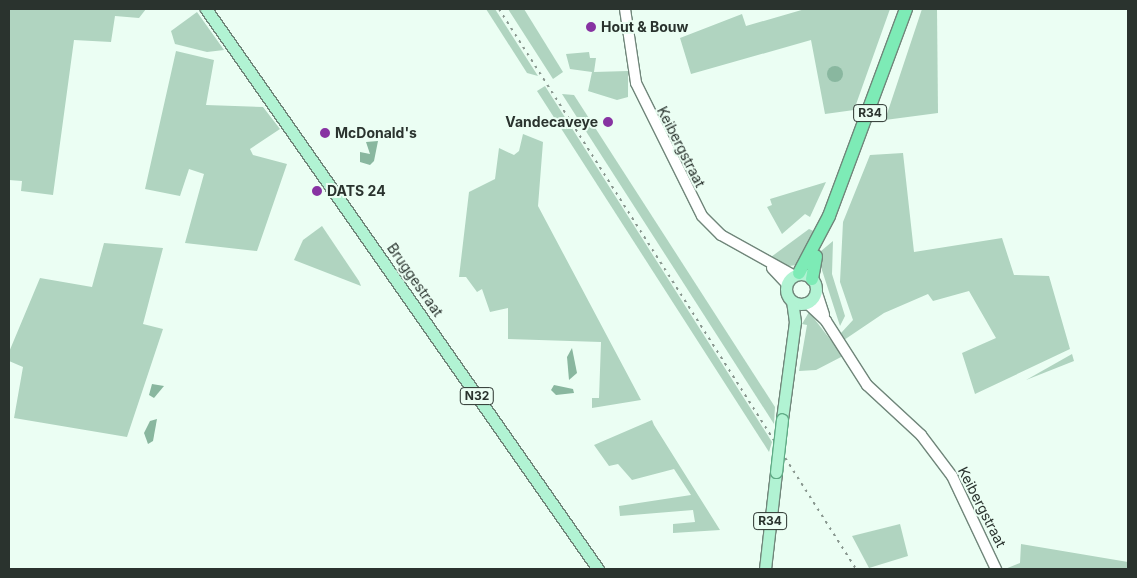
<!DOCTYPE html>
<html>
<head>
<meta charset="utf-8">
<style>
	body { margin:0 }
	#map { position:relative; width:1137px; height:578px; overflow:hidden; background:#ebfef3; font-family:Inter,sans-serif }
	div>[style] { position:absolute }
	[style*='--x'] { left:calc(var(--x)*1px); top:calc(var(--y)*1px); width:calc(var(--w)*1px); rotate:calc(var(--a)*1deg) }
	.green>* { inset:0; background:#b0d4c0 }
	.water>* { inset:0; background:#89b79f }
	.round { border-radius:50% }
	.roads { filter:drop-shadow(1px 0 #70867a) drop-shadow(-1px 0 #70867a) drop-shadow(0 1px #70867a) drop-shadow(0 -1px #70867a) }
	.secondary>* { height:10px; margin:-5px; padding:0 5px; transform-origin:5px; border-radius:5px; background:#fff }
	.primary>* { height:11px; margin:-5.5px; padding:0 5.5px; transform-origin:5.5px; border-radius:5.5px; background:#b1f3d3 }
	.primary>.ring { margin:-5.5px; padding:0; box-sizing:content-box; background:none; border:11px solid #b1f3d3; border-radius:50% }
	.highway>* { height:12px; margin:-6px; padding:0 6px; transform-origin:6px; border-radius:6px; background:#7debb6 }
	.rail>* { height:2px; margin-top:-1px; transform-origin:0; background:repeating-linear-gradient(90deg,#88968e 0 2.5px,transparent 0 7.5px) }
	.bridges { filter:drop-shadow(1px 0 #60ab86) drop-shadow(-1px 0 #60ab86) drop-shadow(0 1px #60ab86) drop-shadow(0 -1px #60ab86) }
	.primary-bridge>* { height:11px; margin:-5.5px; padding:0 5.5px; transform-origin:5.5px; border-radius:5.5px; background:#b1f3d3 }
	.dots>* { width:14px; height:14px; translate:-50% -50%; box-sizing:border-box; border:2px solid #ebfef3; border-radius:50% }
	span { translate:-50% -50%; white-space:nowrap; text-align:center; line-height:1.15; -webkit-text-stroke:4px #ebfef3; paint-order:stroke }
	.shield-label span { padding:1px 4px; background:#ebfef3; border:1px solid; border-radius:4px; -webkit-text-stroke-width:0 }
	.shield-label { font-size:12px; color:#2a332e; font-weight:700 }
	.poi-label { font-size:14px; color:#2a332e; font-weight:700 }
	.left { translate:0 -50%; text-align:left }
	.right { translate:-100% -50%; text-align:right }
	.street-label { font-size:14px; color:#2a332e }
	.frame { position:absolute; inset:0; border:10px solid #2a332e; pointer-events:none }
</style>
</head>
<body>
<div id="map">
	<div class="green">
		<div style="clip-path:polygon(9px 9px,146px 9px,139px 18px,115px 16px,111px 42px,74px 40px,53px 195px,21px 191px,22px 181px,9px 180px)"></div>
		<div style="clip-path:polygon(486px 9px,495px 9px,538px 76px,527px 73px)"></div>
		<div style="clip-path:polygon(508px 9px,524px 9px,563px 72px,553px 79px)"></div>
		<div style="clip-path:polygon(805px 9px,890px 9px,854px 110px,825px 114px,811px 40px,691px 74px,680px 38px,742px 14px,746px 26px)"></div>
		<div style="clip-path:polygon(922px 9px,937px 9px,938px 113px,885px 120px)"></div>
		<div style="clip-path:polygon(197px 12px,224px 50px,207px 52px,175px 44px,171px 31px)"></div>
		<div style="clip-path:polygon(176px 51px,214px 60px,206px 105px,263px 107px,280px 129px,250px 149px,253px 155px,287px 164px,257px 251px,185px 243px,204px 174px,189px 169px,180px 196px,145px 189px)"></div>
		<div style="clip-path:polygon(589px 52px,590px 58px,596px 58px,594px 72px,628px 71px,628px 97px,617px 100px,588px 91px,592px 72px,570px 69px,566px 54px)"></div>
		<div style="clip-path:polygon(545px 86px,772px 442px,769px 452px,537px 91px)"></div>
		<div style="clip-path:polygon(562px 94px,574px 95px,775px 407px,774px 424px)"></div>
		<div style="clip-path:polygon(523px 134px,543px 142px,538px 206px,641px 400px,592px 408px,592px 398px,599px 398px,601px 342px,508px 339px,508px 308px,490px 312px,482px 289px,477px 292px,466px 277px,459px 277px,469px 192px,495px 179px,499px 148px,514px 155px,519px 151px)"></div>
		<div style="clip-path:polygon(903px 153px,914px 252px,1002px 238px,1014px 275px,1049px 276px,1070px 349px,975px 394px,962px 353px,996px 338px,969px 291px,933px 301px,928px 294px,884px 313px,844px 340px,841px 333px,853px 320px,840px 282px,843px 222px,870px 155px)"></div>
		<div style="clip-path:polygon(826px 182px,810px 217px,805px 214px,782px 234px,767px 207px,772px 205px,770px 199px)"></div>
		<div style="clip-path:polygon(322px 226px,359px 281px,361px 286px,294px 260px,303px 240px)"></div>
		<div style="clip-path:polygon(809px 229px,818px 233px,804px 264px,789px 266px,771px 257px)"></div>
		<div style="clip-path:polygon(833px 241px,832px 274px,845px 316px,840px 326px,820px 264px,821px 251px)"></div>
		<div style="clip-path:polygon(104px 243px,163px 248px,143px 324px,163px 329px,127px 437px,14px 418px,23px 367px,9px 361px,9px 352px,40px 278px,92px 287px)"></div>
		<div style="clip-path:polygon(809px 312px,843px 356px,816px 370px,799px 371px,807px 325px,802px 324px)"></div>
		<div style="clip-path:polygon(1072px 354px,1074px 361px,1026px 380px)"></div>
		<div style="clip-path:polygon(652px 420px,654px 425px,720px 530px,673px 533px,673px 524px,695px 522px,693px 510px,620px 516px,619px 506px,691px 495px,674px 469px,632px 480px,618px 464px,609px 466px,594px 445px)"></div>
		<div style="clip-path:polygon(900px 524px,908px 556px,869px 568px,852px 536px)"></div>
		<div style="clip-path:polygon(1021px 544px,1128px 562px,1128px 569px,1005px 569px,1020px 563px)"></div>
	</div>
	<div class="water">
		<div class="round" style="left:827px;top:66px;width:16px;height:16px"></div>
		<div style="clip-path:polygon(378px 141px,374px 161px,370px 165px,360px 162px,360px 152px,370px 154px,366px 142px)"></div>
		<div style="clip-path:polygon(572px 348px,577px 373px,569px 380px,567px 357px)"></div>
		<div style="clip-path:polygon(152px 384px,164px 386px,154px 398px,149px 395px)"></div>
		<div style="clip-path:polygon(554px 385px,573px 389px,574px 393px,556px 395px,551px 390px)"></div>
		<div style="clip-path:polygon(157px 419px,153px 441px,148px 444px,144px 433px,150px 421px)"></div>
	</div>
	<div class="roads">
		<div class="secondary">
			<div style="--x:625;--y:9;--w:75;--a:81.5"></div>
			<div style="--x:636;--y:83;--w:148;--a:63.6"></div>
			<div style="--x:702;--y:216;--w:27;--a:45"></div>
			<div style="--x:721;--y:235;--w:82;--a:29.1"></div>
			<div style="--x:772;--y:268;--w:21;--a:47"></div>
			<div style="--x:816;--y:290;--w:26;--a:72"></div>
			<div style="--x:807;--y:303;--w:26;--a:43"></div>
			<div style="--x:826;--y:321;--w:76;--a:57.4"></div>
			<div style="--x:867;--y:385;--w:74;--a:42.8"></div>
			<div style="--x:921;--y:435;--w:51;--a:52.9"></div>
			<div style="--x:952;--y:476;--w:103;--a:64.7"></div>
		</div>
		<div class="primary">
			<div style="--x:206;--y:9;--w:684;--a:55.01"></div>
			<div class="ring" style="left:786px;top:274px;width:19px;height:19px"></div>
			<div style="--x:782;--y:419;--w:98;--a:-82.4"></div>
			<div style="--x:795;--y:322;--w:21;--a:-98"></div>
			<div style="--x:765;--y:569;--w:98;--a:-83.5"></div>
		</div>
		<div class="highway">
			<div style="--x:799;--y:273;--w:64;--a:-62.2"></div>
			<div style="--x:829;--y:216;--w:221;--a:-69.6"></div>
			<div style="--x:812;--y:279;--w:23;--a:-80"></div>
		</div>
	</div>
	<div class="rail">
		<div style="--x:499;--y:9;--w:664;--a:57.48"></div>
	</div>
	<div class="bridges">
		<div class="primary-bridge">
			<div style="--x:776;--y:472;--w:53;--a:-83.5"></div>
		</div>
	</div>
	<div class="dots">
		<div style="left:591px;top:27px;background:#8733a2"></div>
		<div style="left:608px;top:122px;background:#8733a2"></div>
		<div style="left:325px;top:133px;background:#8733a2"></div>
		<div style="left:317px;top:191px;background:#8733a2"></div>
	</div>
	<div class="shield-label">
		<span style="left:870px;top:113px">R34</span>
		<span style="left:477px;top:396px">N32</span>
		<span style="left:770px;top:521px">R34</span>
	</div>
	<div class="poi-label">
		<span class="left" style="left:601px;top:27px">Hout &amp; Bouw</span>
		<span class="right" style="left:598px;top:122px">Vandecaveye</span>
		<span class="left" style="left:335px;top:133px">McDonald's</span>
		<span class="left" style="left:327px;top:191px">DATS 24</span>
	</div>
	<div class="street-label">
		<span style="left:681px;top:147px;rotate:63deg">Keibergstraat</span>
		<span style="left:415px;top:280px;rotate:55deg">Bruggestraat</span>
		<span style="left:982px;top:507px;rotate:63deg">Keibergstraat</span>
	</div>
	<div class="frame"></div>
</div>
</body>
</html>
